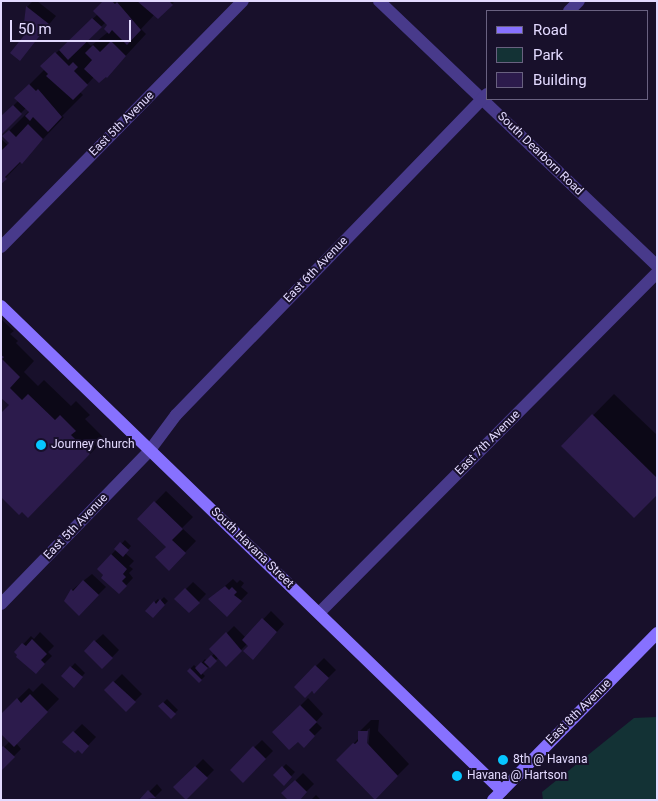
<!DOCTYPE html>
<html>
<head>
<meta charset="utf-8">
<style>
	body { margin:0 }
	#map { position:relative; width:658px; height:801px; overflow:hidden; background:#18102b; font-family:Roboto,sans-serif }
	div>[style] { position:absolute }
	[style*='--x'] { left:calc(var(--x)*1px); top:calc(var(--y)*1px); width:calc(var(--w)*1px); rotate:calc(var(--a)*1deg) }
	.green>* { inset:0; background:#133235 }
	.shadow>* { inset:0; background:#0007 }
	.building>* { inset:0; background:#2c1b4c }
	.street>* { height:12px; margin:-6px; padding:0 6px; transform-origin:6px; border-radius:6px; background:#483a8b }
	.secondary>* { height:12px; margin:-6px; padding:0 6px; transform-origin:6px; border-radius:6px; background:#8771ff }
	.dots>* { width:14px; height:14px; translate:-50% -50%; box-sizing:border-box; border:2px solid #18102b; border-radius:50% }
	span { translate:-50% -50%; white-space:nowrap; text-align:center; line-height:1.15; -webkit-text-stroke:4px #18102b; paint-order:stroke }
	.street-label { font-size:12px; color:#e3daff }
	.poi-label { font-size:12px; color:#e3daff }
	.left { translate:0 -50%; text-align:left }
	.frame { position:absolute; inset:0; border:2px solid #e3daff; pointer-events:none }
	.legend { position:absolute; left:486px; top:10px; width:162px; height:90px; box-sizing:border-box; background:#18102b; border:1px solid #696180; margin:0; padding:6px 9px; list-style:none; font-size:15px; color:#e3daff }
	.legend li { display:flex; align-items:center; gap:10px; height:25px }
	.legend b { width:25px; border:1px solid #696180 }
	.scale { position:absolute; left:10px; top:20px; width:121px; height:22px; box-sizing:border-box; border:2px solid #e3daff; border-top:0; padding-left:6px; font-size:15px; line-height:18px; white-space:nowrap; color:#e3daff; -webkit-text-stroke:4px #18102b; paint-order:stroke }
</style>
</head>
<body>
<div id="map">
	<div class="green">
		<div style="clip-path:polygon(657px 717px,657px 800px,543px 800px,542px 792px,634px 718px)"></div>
	</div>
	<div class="shadow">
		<div style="clip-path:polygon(33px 1px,37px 1px,56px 16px,20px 59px,31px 27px,25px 22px,27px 7px)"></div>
		<div style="clip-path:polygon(evenodd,105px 1px,175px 1px,158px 18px,155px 14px,141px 29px,146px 34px,120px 62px,94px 77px,80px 92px,83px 95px,62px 116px,64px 117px,1px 183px,1px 139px,9px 146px,11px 143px,4px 136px,29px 111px,26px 108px,1px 133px,1px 118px,19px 100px,16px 98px,45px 69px,42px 66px,98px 14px,105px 1px,106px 22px,109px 25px,108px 32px,91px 46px,86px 41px,106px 22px)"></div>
		<div style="clip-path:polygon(1px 319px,14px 331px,10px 334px,18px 341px,16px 343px,34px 361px,24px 372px,38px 386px,44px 380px,71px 406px,76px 401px,90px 415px,85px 419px,105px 439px,28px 516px,10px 405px,1px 397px)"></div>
		<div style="clip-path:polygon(614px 394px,657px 435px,657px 494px,563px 446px)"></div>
		<div style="clip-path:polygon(166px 491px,193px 517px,182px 528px,196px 541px,169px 569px,167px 547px,139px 519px)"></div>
		<div style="clip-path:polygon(125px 540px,131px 546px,125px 553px,134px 561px,129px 566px,133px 569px,129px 573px,133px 578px,119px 593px,98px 569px)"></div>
		<div style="clip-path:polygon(92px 574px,106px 587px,79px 614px,65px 601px,72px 590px)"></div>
		<div style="clip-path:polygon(233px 579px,237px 583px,240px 580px,244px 583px,241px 587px,248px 593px,227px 615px,210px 599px)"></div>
		<div style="clip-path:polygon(193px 582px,206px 594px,189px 612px,176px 599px)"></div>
		<div style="clip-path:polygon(164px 597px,168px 601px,153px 617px,146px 610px,158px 599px,160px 601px)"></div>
		<div style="clip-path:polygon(271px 611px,284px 624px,260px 651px,248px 643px,226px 665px,219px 657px,202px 673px,205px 676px,199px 682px,188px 671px,194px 665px,197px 668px,205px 659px,207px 661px,215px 653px,211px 649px,234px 626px,246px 638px)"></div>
		<div style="clip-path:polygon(40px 632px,54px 646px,48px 652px,52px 656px,36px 672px,16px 652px,31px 636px,34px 639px)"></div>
		<div style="clip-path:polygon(103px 634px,119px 650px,102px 668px,85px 651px)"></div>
		<div style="clip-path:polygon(324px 658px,336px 670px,314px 692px,295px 687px)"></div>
		<div style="clip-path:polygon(75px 663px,85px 673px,73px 686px,63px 676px)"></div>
		<div style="clip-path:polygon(122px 674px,142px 694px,126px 710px,106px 690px)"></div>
		<div style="clip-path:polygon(42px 683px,59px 699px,16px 743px,21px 749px,1px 769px,1px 750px,10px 741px,1px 715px,29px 688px,33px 692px)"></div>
		<div style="clip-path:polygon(308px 698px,323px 714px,316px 722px,322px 728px,304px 746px,298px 740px,274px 732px)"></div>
		<div style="clip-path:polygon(167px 699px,178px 710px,171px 717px,160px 706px)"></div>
		<div style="clip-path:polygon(evenodd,371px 720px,379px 720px,378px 731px,409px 764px,375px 798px,338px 760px,359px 738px,359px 732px,371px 720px,370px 728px,368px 749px,366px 749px,367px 730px,370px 728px)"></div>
		<div style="clip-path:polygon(82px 724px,96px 737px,82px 752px,64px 742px)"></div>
		<div style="clip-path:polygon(262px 740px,273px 751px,243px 781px,231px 770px)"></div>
		<div style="clip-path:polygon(203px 759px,214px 770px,186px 798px,175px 787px)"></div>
		<div style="clip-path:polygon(286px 764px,295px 772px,284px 784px,275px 775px)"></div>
		<div style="clip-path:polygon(303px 773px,314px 784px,298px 800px,283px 793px)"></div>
		<div style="clip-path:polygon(157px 784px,162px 790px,152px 800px,141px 800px)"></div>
		<div style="clip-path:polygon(316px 795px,321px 800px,311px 800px)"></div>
	</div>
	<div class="building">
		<div style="clip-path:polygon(103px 1px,112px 1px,115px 4px,117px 2px,141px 30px,127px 45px,112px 30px,109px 34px,104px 29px,107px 25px,93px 11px)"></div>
		<div style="clip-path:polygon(137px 1px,169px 1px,173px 5px,158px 19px)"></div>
		<div style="clip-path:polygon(26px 6px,49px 24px,20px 61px,10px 53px,30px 28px,24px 23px)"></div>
		<div style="clip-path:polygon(92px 18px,102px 27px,68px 60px,59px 50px)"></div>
		<div style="clip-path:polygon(111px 41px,126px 56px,107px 78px,106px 77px,99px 83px,84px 69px,92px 60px,85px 53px,93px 45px,100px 52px)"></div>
		<div style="clip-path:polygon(55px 52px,69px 66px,73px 62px,78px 67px,74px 71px,88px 85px,73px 100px,46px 76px,48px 74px,40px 66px)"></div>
		<div style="clip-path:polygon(29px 84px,36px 91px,38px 89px,62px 117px,48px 132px,33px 117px,30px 121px,25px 116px,29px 112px,14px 98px)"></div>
		<div style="clip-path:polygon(13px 105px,22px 114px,1px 135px,1px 116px)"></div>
		<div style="clip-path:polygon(28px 124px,43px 139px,22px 164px,20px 162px,5px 177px,7px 179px,1px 184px,1px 151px,9px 143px,2px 136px,9px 130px,16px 137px)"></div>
		<div style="clip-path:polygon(1px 355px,4px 357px,2px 359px,20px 377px,10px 388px,22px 400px,28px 394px,55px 420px,60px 415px,76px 431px,71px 435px,90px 454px,28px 518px,22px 512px,19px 515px,1px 497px,1px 413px,9px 405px,1px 398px)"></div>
		<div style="clip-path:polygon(592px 414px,657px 478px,657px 495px,634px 518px,561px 446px)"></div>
		<div style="clip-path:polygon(154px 501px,183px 529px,172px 540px,186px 553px,169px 571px,155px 557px,166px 547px,137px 519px)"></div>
		<div style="clip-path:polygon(120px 542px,129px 550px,123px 557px,114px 549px)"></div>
		<div style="clip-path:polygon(111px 554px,127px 569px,123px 574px,126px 577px,122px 581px,127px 586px,119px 594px,101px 578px,103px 575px,97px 569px)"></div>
		<div style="clip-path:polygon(83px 580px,99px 595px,79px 616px,64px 601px,71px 589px,73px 591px)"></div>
		<div style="clip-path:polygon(225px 586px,229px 590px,232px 587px,237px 592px,234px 595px,242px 601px,227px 617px,208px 599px)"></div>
		<div style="clip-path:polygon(185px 588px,200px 603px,189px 613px,174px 599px)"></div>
		<div style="clip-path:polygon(160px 599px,165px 605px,153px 618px,145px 611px,154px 601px,156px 604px)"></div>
		<div style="clip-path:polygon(262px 618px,277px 632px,253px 660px,243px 651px,248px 646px,242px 640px)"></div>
		<div style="clip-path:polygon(226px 632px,242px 651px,226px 667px,209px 649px)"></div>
		<div style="clip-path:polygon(32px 639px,47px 654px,41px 660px,45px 664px,36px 674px,16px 657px,17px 655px,14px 652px,22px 643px,26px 646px)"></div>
		<div style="clip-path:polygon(94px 640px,113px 658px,102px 669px,84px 651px)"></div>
		<div style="clip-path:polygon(211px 655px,217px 661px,210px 668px,204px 662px)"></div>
		<div style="clip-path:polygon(201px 662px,208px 668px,201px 675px,195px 668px)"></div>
		<div style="clip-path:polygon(315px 665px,329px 678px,314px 694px,312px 691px,305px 698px,294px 687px)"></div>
		<div style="clip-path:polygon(70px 666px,83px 677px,74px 688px,61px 676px)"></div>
		<div style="clip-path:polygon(190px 668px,202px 680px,199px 683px,187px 671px)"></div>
		<div style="clip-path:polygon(113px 681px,136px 702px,126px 712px,104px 690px)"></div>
		<div style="clip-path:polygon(30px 694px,48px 712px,14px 747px,1px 734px,1px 714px,17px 698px,21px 703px)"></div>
		<div style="clip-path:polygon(163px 702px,176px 714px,171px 719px,158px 706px)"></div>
		<div style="clip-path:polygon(300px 705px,317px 722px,309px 730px,315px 736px,304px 748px,298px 742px,289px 750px,272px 732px)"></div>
		<div style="clip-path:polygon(73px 731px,89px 746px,82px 754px,78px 750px,75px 753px,62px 742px)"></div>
		<div style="clip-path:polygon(358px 731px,368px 731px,367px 743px,398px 776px,375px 800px,336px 760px,353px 743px,355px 744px,358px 741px)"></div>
		<div style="clip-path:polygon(3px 746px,15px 757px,1px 771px,1px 748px)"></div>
		<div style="clip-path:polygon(253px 746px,266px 759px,243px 783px,230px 770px)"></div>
		<div style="clip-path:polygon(195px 766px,208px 778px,186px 800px,173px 787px)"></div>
		<div style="clip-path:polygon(282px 766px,292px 777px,284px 786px,273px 775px)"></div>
		<div style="clip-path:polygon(295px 780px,307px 792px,300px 800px,288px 800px,281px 793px)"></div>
		<div style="clip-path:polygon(148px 790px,156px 798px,139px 800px)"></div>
	</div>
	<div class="street">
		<div style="--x:379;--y:1;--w:384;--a:43.6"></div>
		<div style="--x:569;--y:11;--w:14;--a:-45"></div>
		<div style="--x:1;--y:247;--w:345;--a:-45.5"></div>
		<div style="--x:1;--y:604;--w:214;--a:-45.9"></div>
		<div style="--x:150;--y:450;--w:44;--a:-53.4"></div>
		<div style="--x:176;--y:415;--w:447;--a:-45.9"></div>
		<div style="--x:319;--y:613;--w:479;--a:-45.2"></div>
	</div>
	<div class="secondary">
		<div style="--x:1;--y:306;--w:697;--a:44.07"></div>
		<div style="--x:493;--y:800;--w:234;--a:-45.5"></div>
	</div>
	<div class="dots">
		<div style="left:41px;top:445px;background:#06c6ff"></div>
		<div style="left:503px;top:760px;background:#06c6ff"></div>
		<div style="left:457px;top:776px;background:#06c6ff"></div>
	</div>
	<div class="street-label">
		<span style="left:122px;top:124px;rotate:-45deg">East 5th Avenue</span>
		<span style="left:540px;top:154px;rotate:44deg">South Dearborn Road</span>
		<span style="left:316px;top:270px;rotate:-46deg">East 6th Avenue</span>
		<span style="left:488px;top:443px;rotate:-45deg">East 7th Avenue</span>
		<span style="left:76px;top:527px;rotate:-46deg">East 5th Avenue</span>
		<span style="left:252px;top:548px;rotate:44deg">South Havana Street</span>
		<span style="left:579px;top:712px;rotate:-45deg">East 8th Avenue</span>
	</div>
	<div class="poi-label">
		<span class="left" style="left:51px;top:445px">Journey Church</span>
		<span class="left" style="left:513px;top:760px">8th @ Havana</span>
		<span class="left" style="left:467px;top:776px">Havana @ Hartson</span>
	</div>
	<div class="frame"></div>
	<ul class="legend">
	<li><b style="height:6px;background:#8771ff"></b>Road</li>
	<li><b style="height:14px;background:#133235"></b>Park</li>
	<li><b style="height:14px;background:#2c1b4c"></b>Building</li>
	</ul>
	<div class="scale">50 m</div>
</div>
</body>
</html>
